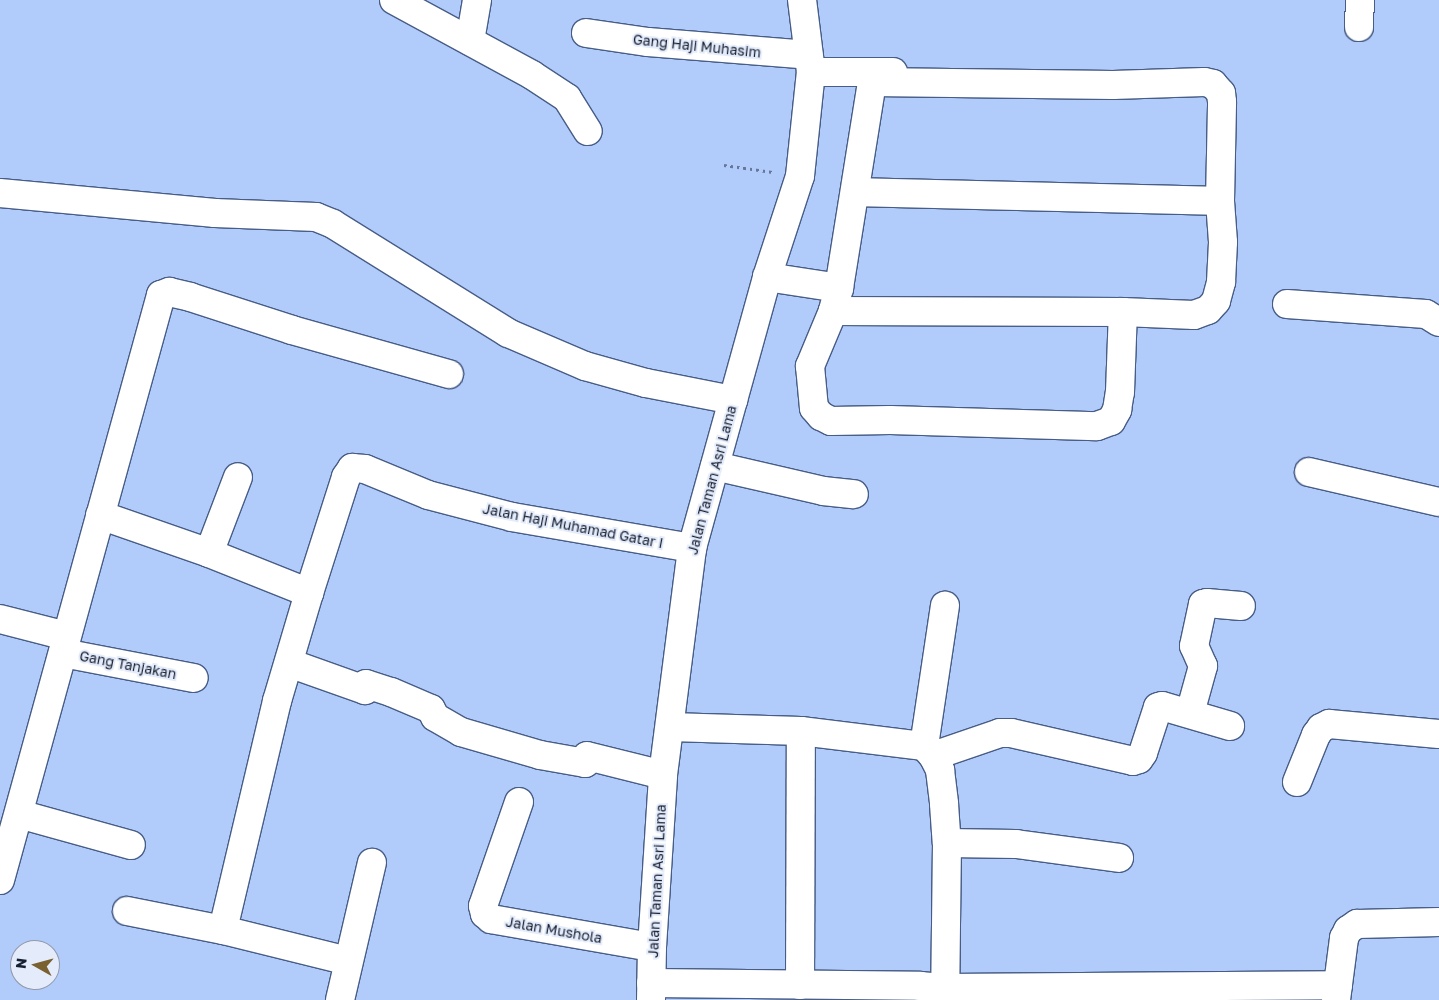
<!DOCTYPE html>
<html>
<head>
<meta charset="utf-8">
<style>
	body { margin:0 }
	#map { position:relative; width:1439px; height:1000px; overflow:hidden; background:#b1cbfb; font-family:"Golos Text",sans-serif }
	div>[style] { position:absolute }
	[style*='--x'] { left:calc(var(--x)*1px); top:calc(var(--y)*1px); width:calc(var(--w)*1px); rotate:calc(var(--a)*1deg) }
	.path>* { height:3px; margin-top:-1.5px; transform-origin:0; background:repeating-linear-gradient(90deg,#667899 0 2.5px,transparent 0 6.5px) }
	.roads { filter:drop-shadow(1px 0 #475d86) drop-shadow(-1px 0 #475d86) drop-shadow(0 1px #475d86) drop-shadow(0 -1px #475d86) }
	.minor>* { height:28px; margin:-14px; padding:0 14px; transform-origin:14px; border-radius:14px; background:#fff }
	span { translate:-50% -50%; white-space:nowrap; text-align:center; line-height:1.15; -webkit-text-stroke:4px #e4ecfb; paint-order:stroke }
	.street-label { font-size:14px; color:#161f31 }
	.north { position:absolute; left:10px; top:940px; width:50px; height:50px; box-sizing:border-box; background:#e4ecfb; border:1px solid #929aaa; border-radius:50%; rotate:277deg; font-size:14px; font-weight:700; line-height:20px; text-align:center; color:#161f31 }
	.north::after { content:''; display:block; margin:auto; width:18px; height:22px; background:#7a6132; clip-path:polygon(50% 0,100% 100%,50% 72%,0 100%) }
</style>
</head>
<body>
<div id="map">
	<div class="path">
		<div style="--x:724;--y:165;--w:49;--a:8.1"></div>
	</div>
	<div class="roads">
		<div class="minor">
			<div style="--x:394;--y:0;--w:157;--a:28.5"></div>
			<div style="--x:532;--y:75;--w:42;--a:33.3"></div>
			<div style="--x:567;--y:98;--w:39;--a:58"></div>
			<div style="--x:1359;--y:27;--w:27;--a:-88"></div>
			<div style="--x:586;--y:33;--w:63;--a:8.3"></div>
			<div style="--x:648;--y:42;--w:161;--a:4.6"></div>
			<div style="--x:470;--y:41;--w:42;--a:-80.3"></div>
			<div style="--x:811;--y:72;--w:82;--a:0"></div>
			<div style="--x:856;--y:192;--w:364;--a:1.4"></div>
			<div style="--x:0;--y:193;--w:216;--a:5.3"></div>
			<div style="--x:215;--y:213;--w:101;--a:2.3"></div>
			<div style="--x:316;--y:217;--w:18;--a:22"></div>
			<div style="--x:333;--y:224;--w:206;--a:31.9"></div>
			<div style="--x:508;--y:333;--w:84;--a:23.2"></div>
			<div style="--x:585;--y:366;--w:63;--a:15.6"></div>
			<div style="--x:646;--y:383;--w:89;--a:11.1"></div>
			<div style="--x:767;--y:277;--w:73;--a:8.7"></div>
			<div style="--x:1287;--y:304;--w:139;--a:4.1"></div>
			<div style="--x:1426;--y:314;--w:15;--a:32"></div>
			<div style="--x:833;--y:311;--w:290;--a:0.2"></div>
			<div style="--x:1123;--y:312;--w:71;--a:2.4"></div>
			<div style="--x:1194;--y:315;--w:15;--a:-20"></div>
			<div style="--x:1208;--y:310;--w:12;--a:-48"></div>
			<div style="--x:1216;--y:301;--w:20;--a:-75"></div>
			<div style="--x:1221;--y:282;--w:40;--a:-87.1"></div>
			<div style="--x:1223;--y:242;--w:41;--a:-94.2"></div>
			<div style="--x:1220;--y:201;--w:99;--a:-88.8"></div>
			<div style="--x:1222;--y:102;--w:9;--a:-96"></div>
			<div style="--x:1221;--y:93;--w:12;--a:-132"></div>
			<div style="--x:1213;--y:84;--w:9;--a:-167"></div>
			<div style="--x:1204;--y:82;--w:91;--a:178.1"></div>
			<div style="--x:1113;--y:85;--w:241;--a:-179.3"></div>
			<div style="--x:872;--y:82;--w:209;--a:99.1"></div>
			<div style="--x:839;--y:288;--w:24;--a:105"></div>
			<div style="--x:833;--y:311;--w:60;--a:112.7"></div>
			<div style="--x:810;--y:366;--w:42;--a:84.6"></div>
			<div style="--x:814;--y:408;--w:11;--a:49"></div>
			<div style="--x:821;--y:416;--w:11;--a:27"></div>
			<div style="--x:831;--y:421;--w:59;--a:-1"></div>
			<div style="--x:890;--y:420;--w:207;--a:1.7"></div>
			<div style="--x:1097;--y:426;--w:15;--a:-20"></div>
			<div style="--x:1111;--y:421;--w:13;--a:-61"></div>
			<div style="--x:1117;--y:410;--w:18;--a:-81"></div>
			<div style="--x:1120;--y:392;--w:80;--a:-87.9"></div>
			<div style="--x:715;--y:466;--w:111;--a:13"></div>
			<div style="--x:823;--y:491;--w:31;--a:6"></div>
			<div style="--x:1309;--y:472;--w:133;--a:13"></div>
			<div style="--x:100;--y:515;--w:115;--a:19.2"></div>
			<div style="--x:209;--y:553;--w:108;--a:21.8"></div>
			<div style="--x:309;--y:593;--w:113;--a:106.5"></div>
			<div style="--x:277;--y:701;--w:235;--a:103.3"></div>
			<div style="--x:223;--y:930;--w:129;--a:13.9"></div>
			<div style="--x:209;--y:553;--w:81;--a:-69.1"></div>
			<div style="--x:309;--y:593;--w:122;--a:-72.3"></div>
			<div style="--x:346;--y:477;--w:11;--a:-56"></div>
			<div style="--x:352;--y:468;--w:13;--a:4"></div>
			<div style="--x:365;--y:469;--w:68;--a:22.4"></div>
			<div style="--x:428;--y:495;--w:87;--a:14.7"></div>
			<div style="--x:512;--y:517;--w:183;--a:9.8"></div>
			<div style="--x:0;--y:619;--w:68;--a:14.4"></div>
			<div style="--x:63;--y:653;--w:133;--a:10.8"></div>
			<div style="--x:289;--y:663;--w:81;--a:19.6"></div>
			<div style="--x:365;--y:690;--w:6;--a:-81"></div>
			<div style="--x:366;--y:684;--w:26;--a:18"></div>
			<div style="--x:391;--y:692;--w:43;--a:23"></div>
			<div style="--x:431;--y:709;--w:9;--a:63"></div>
			<div style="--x:435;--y:717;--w:30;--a:30"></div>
			<div style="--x:461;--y:732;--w:82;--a:16.2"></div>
			<div style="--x:540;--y:755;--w:46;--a:10.1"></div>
			<div style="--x:585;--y:763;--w:7;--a:-74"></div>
			<div style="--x:587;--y:756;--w:78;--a:14"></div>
			<div style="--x:1190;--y:713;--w:49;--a:-74.5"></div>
			<div style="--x:1203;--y:666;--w:22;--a:-114"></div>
			<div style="--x:1194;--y:646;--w:43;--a:-77.9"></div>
			<div style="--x:1203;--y:604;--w:4;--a:-14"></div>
			<div style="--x:1207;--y:603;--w:34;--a:5"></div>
			<div style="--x:670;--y:727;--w:131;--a:1.7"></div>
			<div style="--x:801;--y:731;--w:124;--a:7"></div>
			<div style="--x:924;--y:746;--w:13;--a:48"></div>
			<div style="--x:933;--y:756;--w:16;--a:63"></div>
			<div style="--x:940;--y:770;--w:34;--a:83"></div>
			<div style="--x:944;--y:804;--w:39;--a:86"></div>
			<div style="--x:947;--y:843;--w:157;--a:90.7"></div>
			<div style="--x:924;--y:746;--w:142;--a:-81.5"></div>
			<div style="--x:933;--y:756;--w:71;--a:-18.9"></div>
			<div style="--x:1000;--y:733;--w:11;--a:0"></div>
			<div style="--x:1011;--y:733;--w:125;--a:12.9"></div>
			<div style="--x:1133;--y:761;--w:6;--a:-18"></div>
			<div style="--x:1139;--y:759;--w:7;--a:-56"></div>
			<div style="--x:1143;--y:753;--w:48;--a:-71.9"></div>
			<div style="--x:1158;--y:707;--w:4;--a:-14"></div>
			<div style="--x:1162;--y:706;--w:71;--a:16.4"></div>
			<div style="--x:1297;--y:782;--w:51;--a:-68"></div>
			<div style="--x:1316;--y:735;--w:9;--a:-54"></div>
			<div style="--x:1321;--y:728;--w:9;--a:-27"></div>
			<div style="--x:1329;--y:724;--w:110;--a:5.2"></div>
			<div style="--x:519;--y:802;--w:110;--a:109.1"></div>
			<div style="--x:483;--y:906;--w:8;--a:76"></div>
			<div style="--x:485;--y:914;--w:8;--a:40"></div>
			<div style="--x:491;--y:919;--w:163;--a:9.9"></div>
			<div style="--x:19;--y:814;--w:116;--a:15.5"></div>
			<div style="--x:947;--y:843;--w:69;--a:0.8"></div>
			<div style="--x:1016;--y:844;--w:104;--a:7.7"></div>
			<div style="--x:0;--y:880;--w:607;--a:-74.61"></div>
			<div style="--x:161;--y:295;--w:9;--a:-21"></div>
			<div style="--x:169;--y:292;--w:22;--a:13"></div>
			<div style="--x:190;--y:297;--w:107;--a:17.9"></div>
			<div style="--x:292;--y:330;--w:163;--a:15.7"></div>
			<div style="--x:127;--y:911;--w:98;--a:11.2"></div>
			<div style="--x:651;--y:983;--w:269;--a:0.6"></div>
			<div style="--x:920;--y:986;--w:25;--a:5"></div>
			<div style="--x:945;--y:988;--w:393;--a:-0.4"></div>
			<div style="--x:800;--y:985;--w:254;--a:-89.8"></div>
			<div style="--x:340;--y:1000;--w:141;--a:-76.9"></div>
			<div style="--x:651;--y:1000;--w:53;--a:-88.9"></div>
			<div style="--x:652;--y:947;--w:172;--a:-86.3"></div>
			<div style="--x:663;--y:775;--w:229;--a:-82.7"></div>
			<div style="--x:692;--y:548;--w:281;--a:-74.5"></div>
			<div style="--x:767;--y:277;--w:106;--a:-71.9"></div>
			<div style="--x:800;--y:176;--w:105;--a:-84"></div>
			<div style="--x:811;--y:72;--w:73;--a:-97.1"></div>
			<div style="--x:1336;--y:1000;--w:63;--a:-82.6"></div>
			<div style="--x:1344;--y:938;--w:9;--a:-63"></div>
			<div style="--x:1348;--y:930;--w:11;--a:-34"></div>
			<div style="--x:1357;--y:924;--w:82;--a:-1.4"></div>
		</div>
	</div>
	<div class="street-label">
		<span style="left:697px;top:46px;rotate:6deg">Gang Haji Muhasim</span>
		<span style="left:712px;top:480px;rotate:-75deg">Jalan Taman Asri Lama</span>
		<span style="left:573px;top:526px;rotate:11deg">Jalan Haji Muhamad Gatar I</span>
		<span style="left:128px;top:665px;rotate:11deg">Gang Tanjakan</span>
		<span style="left:657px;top:881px;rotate:-87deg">Jalan Taman Asri Lama</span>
		<span style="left:554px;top:930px;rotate:10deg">Jalan Mushola</span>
	</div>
	<div class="north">N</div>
</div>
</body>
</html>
